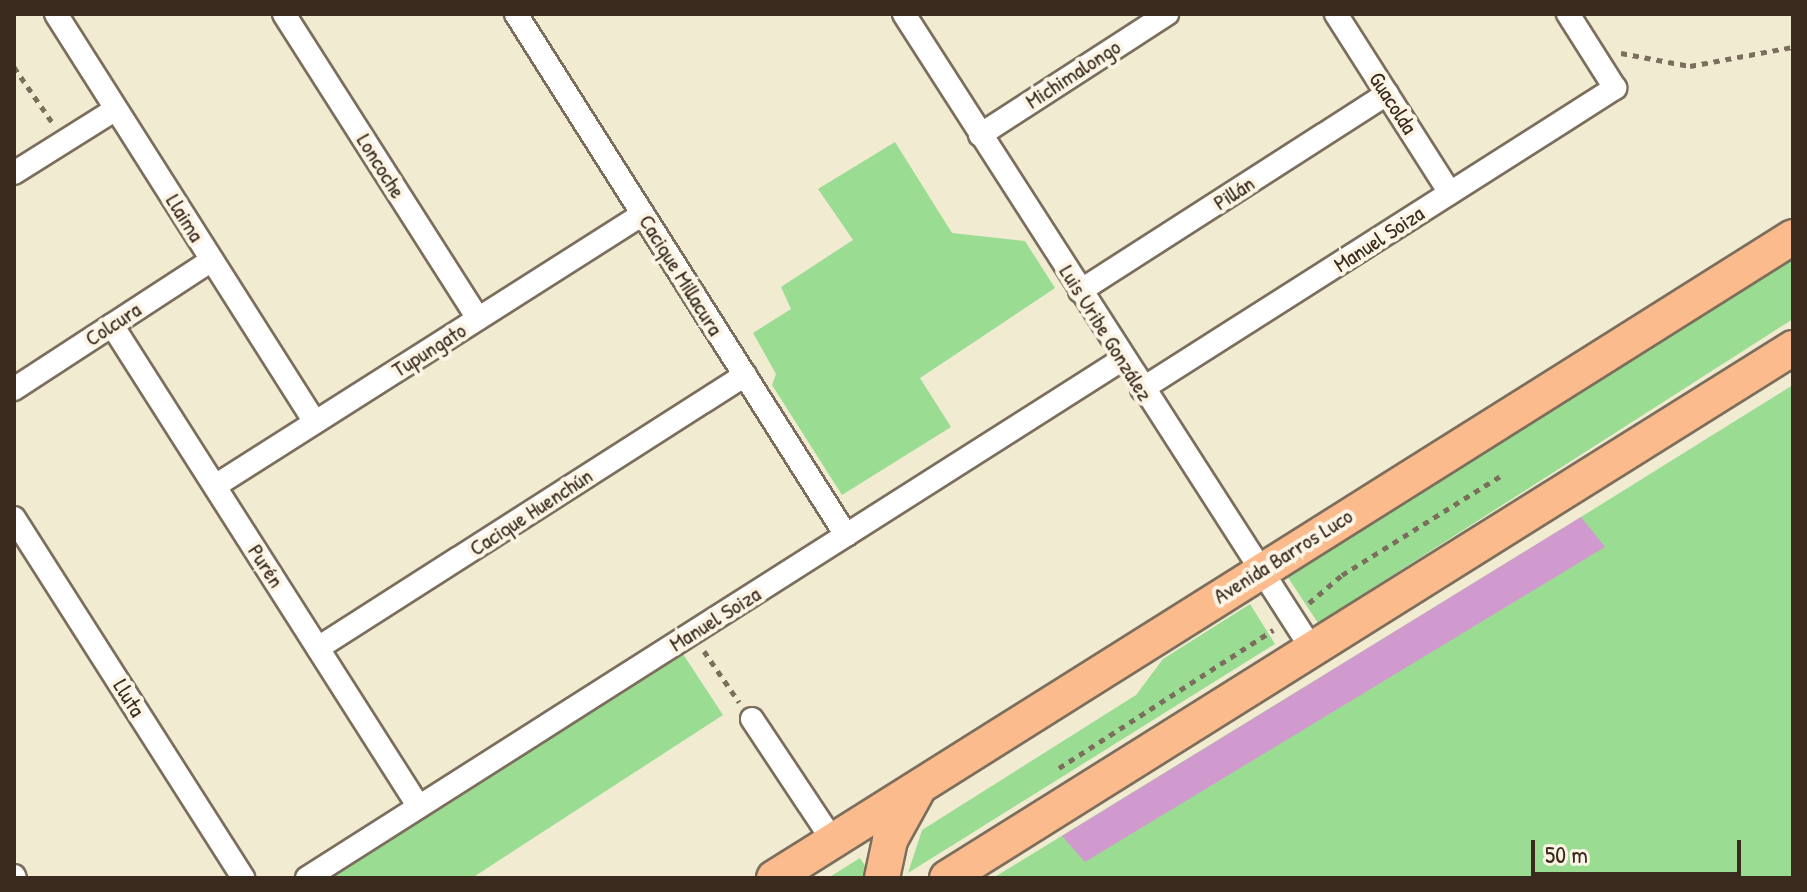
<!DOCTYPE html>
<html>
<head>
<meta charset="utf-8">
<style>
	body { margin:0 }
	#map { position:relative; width:1807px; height:892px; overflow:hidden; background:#f1ebd1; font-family:"Patrick Hand",sans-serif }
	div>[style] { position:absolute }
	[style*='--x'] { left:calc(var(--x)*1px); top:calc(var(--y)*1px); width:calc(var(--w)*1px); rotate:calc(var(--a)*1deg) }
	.green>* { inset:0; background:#9bdc93 }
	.building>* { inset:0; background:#d19ace }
	.path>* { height:5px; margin-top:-2.5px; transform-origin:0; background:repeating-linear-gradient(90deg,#7b6e5d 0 6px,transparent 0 12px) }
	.roads { filter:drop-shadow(2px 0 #7b6e5d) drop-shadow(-2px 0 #7b6e5d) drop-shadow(0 2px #7b6e5d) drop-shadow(0 -2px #7b6e5d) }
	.street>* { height:22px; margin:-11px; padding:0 11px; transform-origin:11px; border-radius:11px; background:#fff }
	.primary>* { height:34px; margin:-17px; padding:0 17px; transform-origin:17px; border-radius:17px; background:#fbbb8c }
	span { translate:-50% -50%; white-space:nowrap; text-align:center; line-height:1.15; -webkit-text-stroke:8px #fcf5e5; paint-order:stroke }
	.street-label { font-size:22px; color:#3b2a1e }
	.frame { position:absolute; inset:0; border:16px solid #3b2a1e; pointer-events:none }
	.scale { position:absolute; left:1531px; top:840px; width:210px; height:36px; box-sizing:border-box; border:4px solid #3b2a1e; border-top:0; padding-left:10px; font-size:24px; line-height:28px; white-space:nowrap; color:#3b2a1e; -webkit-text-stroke:6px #fcf5e5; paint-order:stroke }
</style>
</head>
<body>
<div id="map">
	<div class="green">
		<div style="clip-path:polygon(895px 142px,952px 233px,1025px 241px,1055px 288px,920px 378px,951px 427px,842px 495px,772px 385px,776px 374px,753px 333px,791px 309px,781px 287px,853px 240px,818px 189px)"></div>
		<div style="clip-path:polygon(1793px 258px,1793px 319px,1318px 623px,1287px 576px)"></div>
		<div style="clip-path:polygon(1793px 385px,1793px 878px,993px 878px,1581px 517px)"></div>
		<div style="clip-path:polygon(1250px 604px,1275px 644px,908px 873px,922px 830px,1136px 695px,1163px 659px)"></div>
		<div style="clip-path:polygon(681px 651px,723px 715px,472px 878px,329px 878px)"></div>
		<div style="clip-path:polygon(860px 858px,873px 878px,828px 878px)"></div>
	</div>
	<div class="building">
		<div style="clip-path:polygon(1581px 517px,1605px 547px,1085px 862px,1062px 836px)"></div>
	</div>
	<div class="path">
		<div style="--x:1621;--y:53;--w:70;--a:10.7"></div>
		<div style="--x:1690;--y:66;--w:105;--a:-10.5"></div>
		<div style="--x:14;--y:67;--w:67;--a:55.4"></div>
		<div style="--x:1309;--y:603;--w:43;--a:-40.3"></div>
		<div style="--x:1342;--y:575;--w:189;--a:-32"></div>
		<div style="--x:704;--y:651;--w:62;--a:55.5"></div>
		<div style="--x:1059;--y:768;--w:255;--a:-32.8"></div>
	</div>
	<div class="roads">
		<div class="street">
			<div style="--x:56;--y:14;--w:483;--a:57.6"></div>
			<div style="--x:284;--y:14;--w:361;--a:57.5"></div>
			<div style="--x:516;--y:14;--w:617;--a:57.65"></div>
			<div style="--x:904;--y:14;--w:755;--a:57.28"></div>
			<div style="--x:1336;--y:14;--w:212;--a:57.5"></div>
			<div style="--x:980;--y:135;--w:223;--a:-32.9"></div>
			<div style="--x:14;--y:173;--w:120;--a:-32.1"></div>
			<div style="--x:1080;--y:291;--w:365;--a:-32.7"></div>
			<div style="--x:112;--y:325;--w:571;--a:57.51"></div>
			<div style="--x:14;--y:389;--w:236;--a:-33.1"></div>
			<div style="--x:1142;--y:389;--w:561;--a:-32.47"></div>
			<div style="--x:1615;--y:88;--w:88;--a:-122.4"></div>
			<div style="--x:215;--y:486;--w:507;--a:-32.44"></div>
			<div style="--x:14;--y:518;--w:427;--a:57.5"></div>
			<div style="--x:318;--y:648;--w:507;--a:-32.59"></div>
			<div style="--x:752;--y:719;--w:146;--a:56.4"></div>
			<div style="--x:14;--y:876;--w:2;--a:63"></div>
			<div style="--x:307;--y:878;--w:967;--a:-32.46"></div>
		</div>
		<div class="primary">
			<div style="--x:774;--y:878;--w:1204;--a:-32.17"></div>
			<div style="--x:882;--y:878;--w:39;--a:-78"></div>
			<div style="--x:890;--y:840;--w:56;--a:-61.1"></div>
			<div style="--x:947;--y:878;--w:998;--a:-32.07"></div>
		</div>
	</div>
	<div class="street-label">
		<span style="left:1073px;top:74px;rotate:-33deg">Michimalongo</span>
		<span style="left:1393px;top:103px;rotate:57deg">Guacolda</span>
		<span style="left:381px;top:166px;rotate:58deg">Loncoche</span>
		<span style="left:1234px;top:193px;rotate:-33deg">Pillán</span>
		<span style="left:185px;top:218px;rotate:58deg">Llaima</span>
		<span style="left:1379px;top:239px;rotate:-33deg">Manuel Soiza</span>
		<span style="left:681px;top:275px;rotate:58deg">Cacique Millacura</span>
		<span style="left:113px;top:324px;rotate:-33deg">Colcura</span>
		<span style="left:1106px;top:333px;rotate:58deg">Luis Uribe González</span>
		<span style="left:429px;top:350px;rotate:-32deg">Tupungato</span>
		<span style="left:531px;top:512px;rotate:-33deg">Cacique Huenchún</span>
		<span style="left:1283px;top:556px;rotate:-32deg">Avenida Barros Luco</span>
		<span style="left:266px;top:566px;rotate:57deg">Purén</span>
		<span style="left:715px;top:619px;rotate:-32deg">Manuel Soiza</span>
		<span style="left:129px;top:698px;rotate:58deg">Lluta</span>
	</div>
	<div class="frame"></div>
	<div class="scale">50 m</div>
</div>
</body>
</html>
